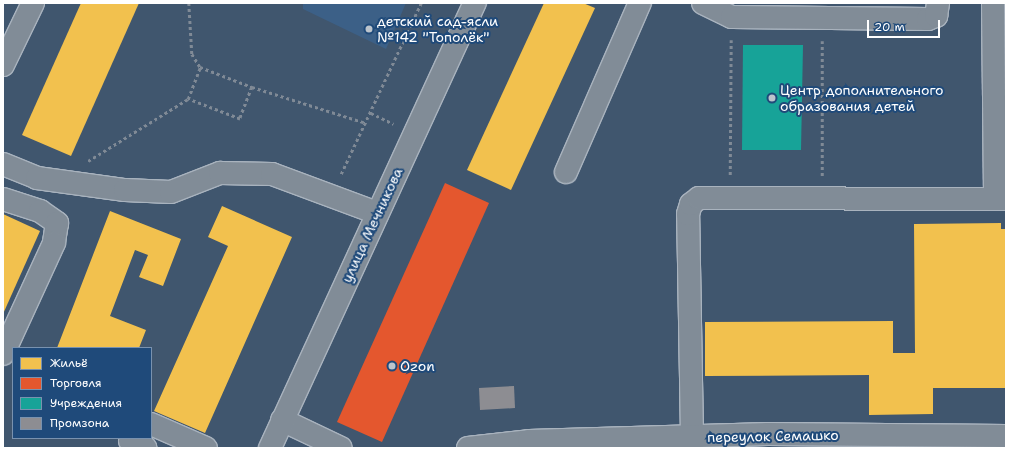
<!DOCTYPE html>
<html>
<head>
<meta charset="utf-8">
<style>
	body { margin:0 }
	#map { position:relative; width:1009px; height:451px; overflow:hidden; background:#40566e; font-family:"Shantell Sans",sans-serif }
	div>[style] { position:absolute }
	[style*='--x'] { left:calc(var(--x)*1px); top:calc(var(--y)*1px); width:calc(var(--w)*1px); rotate:calc(var(--a)*1deg) }
	.built>* { inset:0; background:#3c6087 }
	.homes>* { inset:0; background:#f2c14e }
	.shops>* { inset:0; background:#e4572e }
	.public>* { inset:0; background:#17a398 }
	.industry>* { inset:0; background:#8d8d92 }
	.path>* { height:2.5px; margin-top:-1.25px; transform-origin:0; background:repeating-linear-gradient(90deg,#808a96 0 3px,transparent 0 6px) }
	.roads { filter:drop-shadow(1px 0 #a9b3be) drop-shadow(-1px 0 #a9b3be) drop-shadow(0 1px #a9b3be) drop-shadow(0 -1px #a9b3be) }
	.minor>* { height:22px; margin:-11px; padding:0 11px; transform-origin:11px; border-radius:11px; background:#818c97 }
	.major>* { height:22px; margin:-11px; padding:0 11px; transform-origin:11px; border-radius:11px; background:#818c97 }
	.dots>* { width:11px; height:11px; translate:-50% -50%; box-sizing:border-box; border:2px solid #1f4a7a; border-radius:50% }
	span { translate:-50% -50%; white-space:nowrap; text-align:center; line-height:1.15; -webkit-text-stroke:4px #1f4a7a; paint-order:stroke }
	.poi-label { font-size:14px; color:#fff }
	.left { translate:0 -50%; text-align:left }
	.street-label { font-size:14px; color:#fff }
	.frame { position:absolute; inset:0; border:4px solid #fff; pointer-events:none }
	.legend { position:absolute; left:12px; top:347px; width:140px; height:92px; box-sizing:border-box; background:#1f4a7a; border:1px solid #7992af; margin:0; padding:5px 7px; list-style:none; font-size:12px; color:#fff }
	.legend li { display:flex; align-items:center; gap:8px; height:20px }
	.legend b { width:20px; border:1px solid #7992af }
	.scale { position:absolute; left:867px; top:20px; width:73px; height:18px; box-sizing:border-box; border:2px solid #fff; border-top:0; padding-left:5px; font-size:12px; line-height:14px; white-space:nowrap; color:#fff; -webkit-text-stroke:3px #1f4a7a; paint-order:stroke }
</style>
</head>
<body>
<div id="map">
	<div class="built">
		<div style="clip-path:polygon(303px 3px,406px 3px,386px 49px,303px 9px)"></div>
	</div>
	<div class="homes">
		<div style="clip-path:polygon(81px 3px,139px 3px,71px 156px,22px 135px)"></div>
		<div style="clip-path:polygon(544px 3px,583px 3px,595px 8px,511px 190px,467px 170px)"></div>
		<div style="clip-path:polygon(222px 206px,292px 237px,205px 433px,154px 411px,228px 246px,208px 237px)"></div>
		<div style="clip-path:polygon(110px 211px,181px 239px,163px 286px,139px 277px,148px 255px,135px 250px,110px 316px,146px 330px,139px 348px,57px 348px)"></div>
		<div style="clip-path:polygon(3px 214px,40px 231px,3px 314px)"></div>
		<div style="clip-path:polygon(1001px 223px,1001px 229px,1006px 229px,1005px 388px,933px 388px,933px 414px,869px 415px,869px 375px,705px 376px,705px 322px,893px 321px,893px 353px,915px 353px,914px 224px)"></div>
	</div>
	<div class="shops">
		<div style="clip-path:polygon(445px 183px,489px 203px,382px 442px,337px 422px)"></div>
	</div>
	<div class="public">
		<div style="clip-path:polygon(743px 45px,803px 45px,801px 150px,742px 150px)"></div>
	</div>
	<div class="industry">
		<div style="clip-path:polygon(514px 386px,515px 408px,480px 410px,479px 388px)"></div>
	</div>
	<div class="path">
		<div style="--x:189;--y:3;--w:51;--a:86.6"></div>
		<div style="--x:192;--y:54;--w:15;--a:58"></div>
		<div style="--x:252;--y:87;--w:120;--a:17.5"></div>
		<div style="--x:371;--y:113;--w:25;--a:26"></div>
		<div style="--x:88;--y:161;--w:118;--a:-31.8"></div>
		<div style="--x:188;--y:99;--w:34;--a:-69"></div>
		<div style="--x:200;--y:67;--w:56;--a:21"></div>
		<div style="--x:252;--y:87;--w:34;--a:111"></div>
		<div style="--x:240;--y:119;--w:56;--a:-159"></div>
		<div style="--x:341;--y:174;--w:189;--a:-64.9"></div>
		<div style="--x:730;--y:175;--w:135;--a:-89.6"></div>
		<div style="--x:822;--y:176;--w:135;--a:-90"></div>
	</div>
	<div class="roads">
		<div class="minor">
			<div style="--x:703;--y:3;--w:32;--a:26"></div>
			<div style="--x:732;--y:17;--w:196;--a:0.6"></div>
			<div style="--x:928;--y:19;--w:9;--a:-21"></div>
			<div style="--x:936;--y:16;--w:13;--a:-81"></div>
			<div style="--x:993;--y:3;--w:196;--a:89.4"></div>
			<div style="--x:3;--y:65;--w:69;--a:-64.2"></div>
			<div style="--x:3;--y:164;--w:37;--a:22"></div>
			<div style="--x:37;--y:178;--w:89;--a:7.8"></div>
			<div style="--x:125;--y:190;--w:46;--a:2.5"></div>
			<div style="--x:171;--y:192;--w:53;--a:-21.2"></div>
			<div style="--x:220;--y:173;--w:52;--a:1.1"></div>
			<div style="--x:272;--y:174;--w:112;--a:20.4"></div>
			<div style="--x:566;--y:172;--w:184;--a:-66.4"></div>
			<div style="--x:3;--y:199;--w:39;--a:18"></div>
			<div style="--x:40;--y:211;--w:21;--a:35"></div>
			<div style="--x:57;--y:223;--w:20;--a:99"></div>
			<div style="--x:54;--y:243;--w:122;--a:114.7"></div>
			<div style="--x:282;--y:420;--w:65;--a:25.4"></div>
			<div style="--x:151;--y:424;--w:60;--a:23.6"></div>
			<div style="--x:692;--y:436;--w:222;--a:-91"></div>
			<div style="--x:688;--y:214;--w:10;--a:-73"></div>
			<div style="--x:691;--y:204;--w:10;--a:-37"></div>
			<div style="--x:699;--y:198;--w:307;--a:0.2"></div>
			<div style="--x:130;--y:441;--w:17;--a:24"></div>
			<div style="--x:468;--y:448;--w:61;--a:-6.5"></div>
			<div style="--x:529;--y:441;--w:239;--a:-1.7"></div>
			<div style="--x:768;--y:434;--w:238;--a:0.5"></div>
		</div>
		<div class="major">
			<div style="--x:270;--y:448;--w:490;--a:-65.3"></div>
		</div>
	</div>
	<div class="dots">
		<div style="left:369px;top:29px;background:#bcc4cc"></div>
		<div style="left:772px;top:98px;background:#bcc4cc"></div>
		<div style="left:392px;top:366px;background:#bcc4cc"></div>
	</div>
	<div class="poi-label">
		<span class="left" style="left:377px;top:29px">детский сад-ясли<br>№142 "Тополёк"</span>
		<span class="left" style="left:780px;top:98px">Центр дополнительного<br>образования детей</span>
		<span class="left" style="left:400px;top:366px">Ozon</span>
	</div>
	<div class="street-label">
		<span style="left:372px;top:225px;rotate:-65deg">улица Мечникова</span>
		<span style="left:773px;top:436px;rotate:-1deg">переулок Семашко</span>
	</div>
	<div class="frame"></div>
	<ul class="legend">
	<li><b style="height:11px;background:#f2c14e"></b>Жильё</li>
	<li><b style="height:11px;background:#e4572e"></b>Торговля</li>
	<li><b style="height:11px;background:#17a398"></b>Учреждения</li>
	<li><b style="height:11px;background:#8d8d92"></b>Промзона</li>
	</ul>
	<div class="scale">20 m</div>
</div>
</body>
</html>
